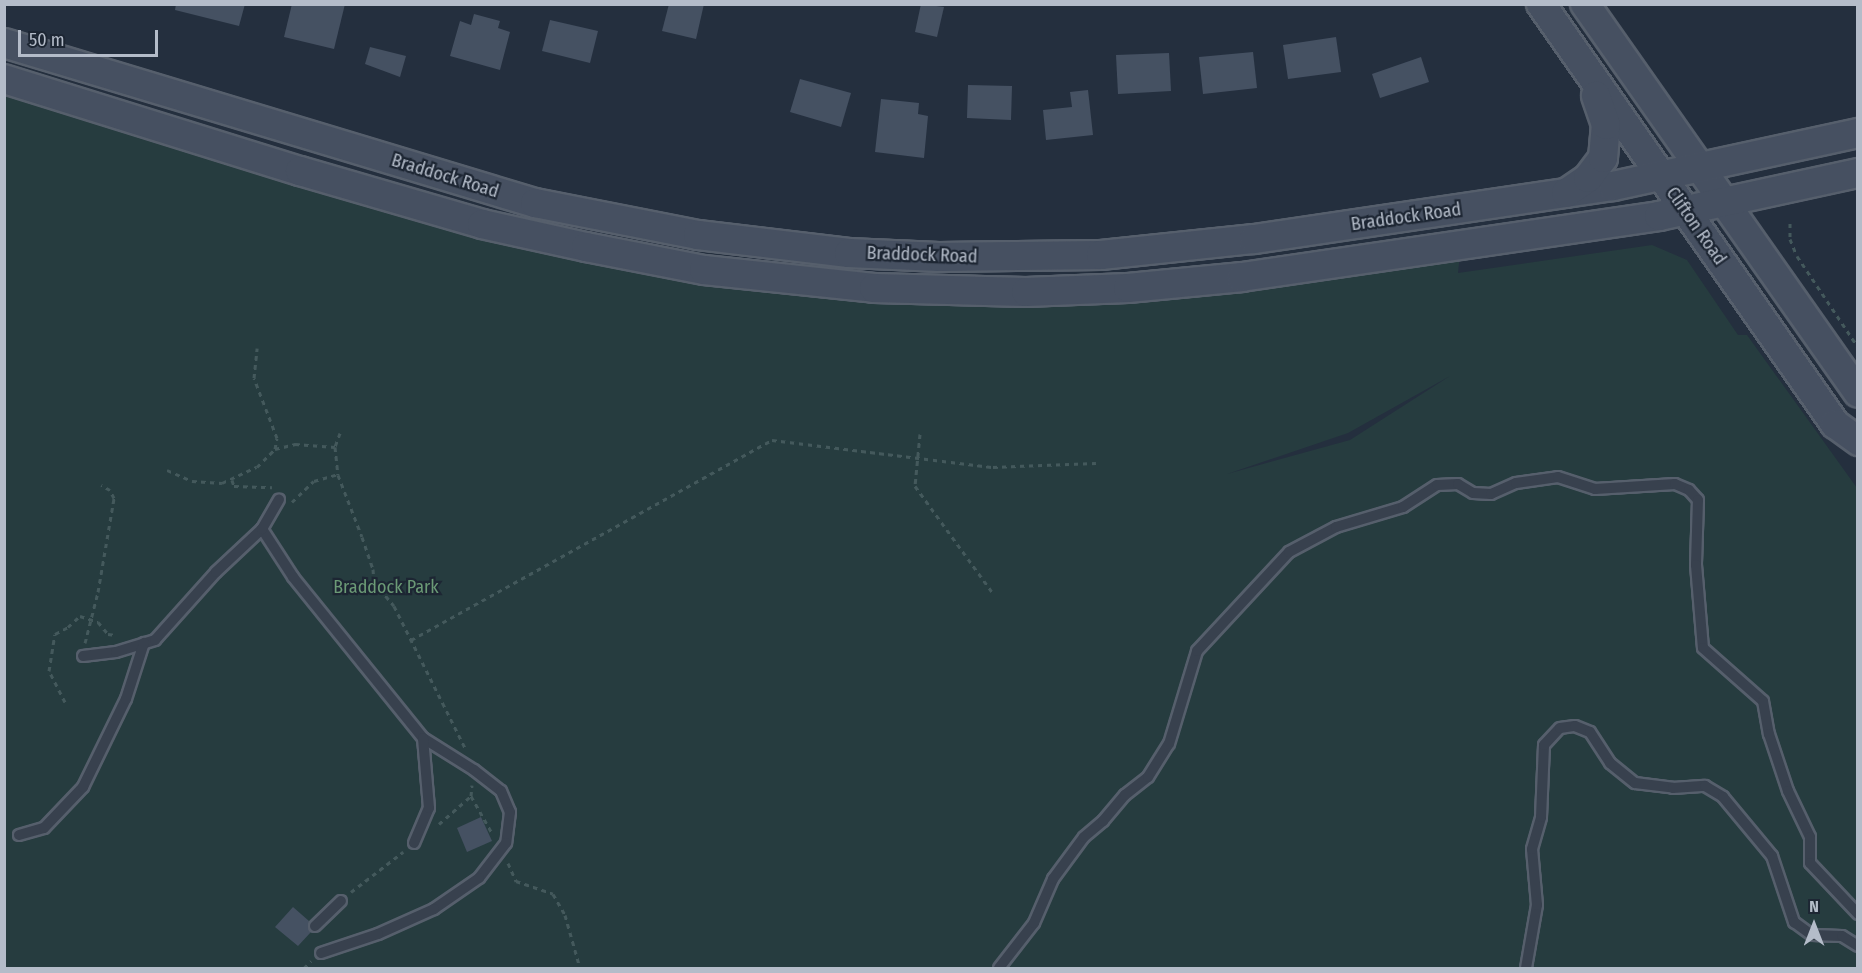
<!DOCTYPE html>
<html>
<head>
<meta charset="utf-8">
<style>
	body { margin:0 }
	#map { position:relative; width:1862px; height:973px; overflow:hidden; background:#242f3e; font-family:"Fira Sans Condensed",sans-serif }
	div>[style] { position:absolute }
	[style*='--x'] { left:calc(var(--x)*1px); top:calc(var(--y)*1px); width:calc(var(--w)*1px); rotate:calc(var(--a)*1deg) }
	.green>* { inset:0; background:#263c3f }
	.building>* { inset:0; background:#455162 }
	.path>* { height:3px; margin-top:-1.5px; transform-origin:0; background:repeating-linear-gradient(90deg,#44595c 0 4.5px,transparent 0 9px) }
	.roads { filter:drop-shadow(2px 0 #565f6c) drop-shadow(-2px 0 #565f6c) drop-shadow(0 2px #565f6c) drop-shadow(0 -2px #565f6c) }
	.lane>* { height:10px; margin:-5px; padding:0 5px; transform-origin:5px; border-radius:5px; background:#38414e }
	.secondary>* { height:28px; margin:-14px; padding:0 14px; transform-origin:14px; border-radius:14px; background:#465061 }
	span { translate:-50% -50%; white-space:nowrap; text-align:center; line-height:1.15; -webkit-text-stroke:4.5px #1d2633; paint-order:stroke }
	.street-label { font-size:18px; color:#b4bcc9 }
	.park-label { font-size:18px; color:#6b9a76 }
	.frame { position:absolute; inset:0; border:6px solid #b4bcc9; pointer-events:none }
	.north { position:absolute; left:1784px; top:895px; width:60px; height:60px; -webkit-text-stroke:4px #1d2633; paint-order:stroke; rotate:0deg; font-size:16px; font-weight:700; line-height:24px; text-align:center; color:#b4bcc9 }
	.north::after { content:''; display:block; margin:auto; width:21px; height:27px; background:#b4bcc9; clip-path:polygon(50% 0,100% 100%,50% 72%,0 100%) }
	.scale { position:absolute; left:18px; top:30px; width:140px; height:27px; box-sizing:border-box; border:3px solid #b4bcc9; border-top:0; padding-left:8px; font-size:18px; line-height:21px; white-space:nowrap; color:#b4bcc9; -webkit-text-stroke:4px #1d2633; paint-order:stroke }
</style>
</head>
<body>
<div id="map">
	<div class="green">
		<div style="clip-path:polygon(evenodd,5px 82px,586px 247px,1026px 292px,1461px 244px,1458px 273px,1652px 245px,1687px 260px,1738px 335px,1747px 335px,1857px 488px,1857px 968px,5px 968px,5px 82px,1450px 376px,1350px 440px,1227px 474px,1348px 433px,1450px 376px)"></div>
	</div>
	<div class="building">
		<div style="clip-path:polygon(176px 4px,245px 4px,239px 26px,175px 10px)"></div>
		<div style="clip-path:polygon(292px 4px,345px 4px,334px 49px,284px 37px)"></div>
		<div style="clip-path:polygon(669px 4px,704px 4px,696px 39px,662px 31px)"></div>
		<div style="clip-path:polygon(921px 4px,944px 7px,937px 37px,915px 32px)"></div>
		<div style="clip-path:polygon(474px 14px,500px 21px,498px 28px,510px 32px,500px 70px,450px 56px,460px 21px,471px 25px)"></div>
		<div style="clip-path:polygon(550px 20px,598px 31px,590px 63px,542px 51px)"></div>
		<div style="clip-path:polygon(1336px 37px,1341px 72px,1288px 79px,1283px 45px)"></div>
		<div style="clip-path:polygon(370px 47px,406px 56px,400px 77px,365px 64px)"></div>
		<div style="clip-path:polygon(1253px 52px,1257px 88px,1203px 94px,1199px 57px)"></div>
		<div style="clip-path:polygon(1169px 53px,1171px 91px,1118px 94px,1116px 55px)"></div>
		<div style="clip-path:polygon(1421px 57px,1429px 82px,1380px 98px,1372px 74px)"></div>
		<div style="clip-path:polygon(800px 79px,851px 93px,841px 127px,790px 112px)"></div>
		<div style="clip-path:polygon(968px 85px,1012px 86px,1011px 120px,967px 118px)"></div>
		<div style="clip-path:polygon(1088px 90px,1093px 135px,1046px 140px,1043px 110px,1072px 107px,1070px 92px)"></div>
		<div style="clip-path:polygon(881px 99px,919px 103px,918px 114px,928px 116px,924px 158px,875px 152px)"></div>
		<div style="clip-path:polygon(481px 817px,492px 841px,467px 852px,457px 828px)"></div>
		<div style="clip-path:polygon(293px 907px,309px 921px,308px 927px,311px 932px,298px 946px,275px 927px)"></div>
	</div>
	<div class="path">
		<div style="--x:1790;--y:223;--w:16;--a:90"></div>
		<div style="--x:1790;--y:239;--w:18;--a:68"></div>
		<div style="--x:1797;--y:256;--w:110;--a:56.2"></div>
		<div style="--x:340;--y:433;--w:15;--a:110"></div>
		<div style="--x:335;--y:447;--w:28;--a:84"></div>
		<div style="--x:338;--y:475;--w:66;--a:68.8"></div>
		<div style="--x:362;--y:537;--w:34;--a:71"></div>
		<div style="--x:373;--y:569;--w:13;--a:86"></div>
		<div style="--x:374;--y:582;--w:31;--a:50"></div>
		<div style="--x:394;--y:606;--w:159;--a:63.4"></div>
		<div style="--x:920;--y:434;--w:52;--a:95.5"></div>
		<div style="--x:915;--y:486;--w:131;--a:54"></div>
		<div style="--x:275;--y:449;--w:21;--a:-14"></div>
		<div style="--x:295;--y:444;--w:40;--a:4.3"></div>
		<div style="--x:167;--y:470;--w:27;--a:24"></div>
		<div style="--x:192;--y:481;--w:30;--a:4"></div>
		<div style="--x:222;--y:483;--w:38;--a:-25"></div>
		<div style="--x:257;--y:467;--w:25;--a:-45"></div>
		<div style="--x:275;--y:449;--w:11;--a:-80"></div>
		<div style="--x:277;--y:438;--w:64;--a:-111"></div>
		<div style="--x:254;--y:378;--w:30;--a:-84"></div>
		<div style="--x:232;--y:480;--w:6;--a:72"></div>
		<div style="--x:234;--y:486;--w:38;--a:2"></div>
		<div style="--x:292;--y:502;--w:30;--a:-44"></div>
		<div style="--x:314;--y:481;--w:25;--a:-16"></div>
		<div style="--x:411;--y:640;--w:413;--a:-29"></div>
		<div style="--x:772;--y:440;--w:223;--a:7"></div>
		<div style="--x:993;--y:467;--w:103;--a:-2.2"></div>
		<div style="--x:85;--y:643;--w:53;--a:-75.7"></div>
		<div style="--x:98;--y:592;--w:95;--a:-80.3"></div>
		<div style="--x:114;--y:498;--w:9;--a:-117"></div>
		<div style="--x:110;--y:490;--w:10;--a:-151"></div>
		<div style="--x:65;--y:702;--w:35;--a:-117"></div>
		<div style="--x:49;--y:671;--w:37;--a:-81"></div>
		<div style="--x:55;--y:634;--w:15;--a:-28"></div>
		<div style="--x:68;--y:627;--w:16;--a:-43"></div>
		<div style="--x:80;--y:616;--w:19;--a:18"></div>
		<div style="--x:98;--y:622;--w:16;--a:50"></div>
		<div style="--x:108;--y:634;--w:8;--a:7"></div>
		<div style="--x:471;--y:796;--w:43;--a:60.4"></div>
		<div style="--x:439;--y:824;--w:43;--a:-41.2"></div>
		<div style="--x:471;--y:796;--w:11;--a:-85"></div>
		<div style="--x:508;--y:863;--w:20;--a:66"></div>
		<div style="--x:516;--y:881;--w:39;--a:19"></div>
		<div style="--x:553;--y:894;--w:24;--a:60"></div>
		<div style="--x:565;--y:915;--w:55;--a:74.2"></div>
		<div style="--x:351;--y:892;--w:66;--a:-37.6"></div>
		<div style="--x:304;--y:968;--w:10;--a:-45"></div>
	</div>
	<div class="roads">
		<div class="lane">
			<div style="--x:262;--y:529;--w:57;--a:57.1"></div>
			<div style="--x:293;--y:577;--w:207;--a:51.1"></div>
			<div style="--x:423;--y:738;--w:60;--a:32.1"></div>
			<div style="--x:474;--y:770;--w:34;--a:38"></div>
			<div style="--x:501;--y:791;--w:23;--a:67"></div>
			<div style="--x:510;--y:812;--w:31;--a:97"></div>
			<div style="--x:506;--y:843;--w:44;--a:127.6"></div>
			<div style="--x:479;--y:878;--w:55;--a:145.4"></div>
			<div style="--x:434;--y:909;--w:61;--a:155.9"></div>
			<div style="--x:378;--y:934;--w:60;--a:161.6"></div>
			<div style="--x:83;--y:656;--w:33;--a:-7"></div>
			<div style="--x:116;--y:652;--w:41;--a:-17.1"></div>
			<div style="--x:155;--y:640;--w:91;--a:-48.1"></div>
			<div style="--x:216;--y:572;--w:63;--a:-43.1"></div>
			<div style="--x:262;--y:529;--w:34;--a:-60"></div>
			<div style="--x:19;--y:835;--w:26;--a:-16"></div>
			<div style="--x:44;--y:828;--w:57;--a:-46.4"></div>
			<div style="--x:83;--y:787;--w:98;--a:-64"></div>
			<div style="--x:126;--y:699;--w:59;--a:-72.2"></div>
			<div style="--x:414;--y:843;--w:38;--a:-67"></div>
			<div style="--x:429;--y:808;--w:70;--a:-94.9"></div>
			<div style="--x:315;--y:926;--w:36;--a:-44"></div>
			<div style="--x:999;--y:968;--w:57;--a:-52.1"></div>
			<div style="--x:1034;--y:923;--w:48;--a:-66.6"></div>
			<div style="--x:1053;--y:879;--w:52;--a:-53.6"></div>
			<div style="--x:1084;--y:837;--w:25;--a:-40"></div>
			<div style="--x:1103;--y:821;--w:34;--a:-50"></div>
			<div style="--x:1125;--y:795;--w:29;--a:-38"></div>
			<div style="--x:1148;--y:777;--w:39;--a:-58"></div>
			<div style="--x:1169;--y:744;--w:97;--a:-73.2"></div>
			<div style="--x:1197;--y:651;--w:135;--a:-47.1"></div>
			<div style="--x:1289;--y:552;--w:53;--a:-28"></div>
			<div style="--x:1336;--y:527;--w:70;--a:-16.6"></div>
			<div style="--x:1403;--y:507;--w:40;--a:-32.9"></div>
			<div style="--x:1437;--y:485;--w:21;--a:-3"></div>
			<div style="--x:1458;--y:484;--w:17;--a:31"></div>
			<div style="--x:1473;--y:493;--w:18;--a:3"></div>
			<div style="--x:1491;--y:494;--w:27;--a:-24"></div>
			<div style="--x:1516;--y:483;--w:42;--a:-8.1"></div>
			<div style="--x:1558;--y:477;--w:39;--a:18"></div>
			<div style="--x:1595;--y:489;--w:80;--a:-3.6"></div>
			<div style="--x:1675;--y:484;--w:15;--a:23"></div>
			<div style="--x:1689;--y:490;--w:13;--a:48"></div>
			<div style="--x:1698;--y:500;--w:65;--a:91.8"></div>
			<div style="--x:1696;--y:565;--w:83;--a:85.2"></div>
			<div style="--x:1703;--y:648;--w:80;--a:41.5"></div>
			<div style="--x:1763;--y:701;--w:34;--a:80"></div>
			<div style="--x:1769;--y:734;--w:60;--a:71.6"></div>
			<div style="--x:1788;--y:791;--w:51;--a:64.4"></div>
			<div style="--x:1810;--y:837;--w:26;--a:90"></div>
			<div style="--x:1810;--y:863;--w:70;--a:46.7"></div>
			<div style="--x:1526;--y:968;--w:64;--a:-80.1"></div>
			<div style="--x:1537;--y:905;--w:56;--a:-95.1"></div>
			<div style="--x:1532;--y:849;--w:33;--a:-74"></div>
			<div style="--x:1541;--y:817;--w:72;--a:-87.6"></div>
			<div style="--x:1544;--y:745;--w:23;--a:-47"></div>
			<div style="--x:1560;--y:728;--w:15;--a:-8"></div>
			<div style="--x:1575;--y:726;--w:16;--a:22"></div>
			<div style="--x:1590;--y:732;--w:37;--a:57"></div>
			<div style="--x:1610;--y:763;--w:32;--a:39"></div>
			<div style="--x:1635;--y:783;--w:38;--a:7"></div>
			<div style="--x:1673;--y:788;--w:32;--a:-4"></div>
			<div style="--x:1705;--y:786;--w:21;--a:31"></div>
			<div style="--x:1723;--y:797;--w:77;--a:50.3"></div>
			<div style="--x:1772;--y:856;--w:70;--a:71.6"></div>
			<div style="--x:1794;--y:922;--w:22;--a:36"></div>
			<div style="--x:1812;--y:935;--w:30;--a:2"></div>
			<div style="--x:1842;--y:936;--w:19;--a:32"></div>
		</div>
		<div class="secondary">
			<div style="--x:1541;--y:4;--w:513;--a:55.01"></div>
			<div style="--x:1835;--y:424;--w:29;--a:36"></div>
			<div style="--x:1585;--y:4;--w:475;--a:54.9"></div>
			<div style="--x:4;--y:43;--w:555;--a:16.77"></div>
			<div style="--x:535;--y:203;--w:166;--a:11.1"></div>
			<div style="--x:698;--y:235;--w:152;--a:6.8"></div>
			<div style="--x:849;--y:253;--w:90;--a:2.5"></div>
			<div style="--x:939;--y:257;--w:162;--a:-0.7"></div>
			<div style="--x:1101;--y:255;--w:154;--a:-6"></div>
			<div style="--x:1254;--y:239;--w:363;--a:-8.4"></div>
			<div style="--x:1613;--y:186;--w:251;--a:-12.2"></div>
			<div style="--x:4;--y:79;--w:310;--a:17.3"></div>
			<div style="--x:300;--y:171;--w:190;--a:16.2"></div>
			<div style="--x:482;--y:224;--w:107;--a:12.5"></div>
			<div style="--x:586;--y:247;--w:120;--a:11"></div>
			<div style="--x:704;--y:270;--w:171;--a:6"></div>
			<div style="--x:874;--y:288;--w:152;--a:1.5"></div>
			<div style="--x:1026;--y:292;--w:102;--a:-2.2"></div>
			<div style="--x:1128;--y:288;--w:115;--a:-5.5"></div>
			<div style="--x:1242;--y:277;--w:421;--a:-8.3"></div>
			<div style="--x:1659;--y:216;--w:204;--a:-12.2"></div>
			<div style="--x:1566;--y:193;--w:27;--a:-34"></div>
			<div style="--x:1588;--y:178;--w:25;--a:-53"></div>
			<div style="--x:1603;--y:158;--w:33;--a:-85"></div>
			<div style="--x:1606;--y:125;--w:31;--a:-109"></div>
		</div>
	</div>
	<div class="street-label">
		<span style="left:445px;top:176px;rotate:17deg">Braddock Road</span>
		<span style="left:1406px;top:217px;rotate:-8deg">Braddock Road</span>
		<span style="left:1696px;top:226px;rotate:55deg">Clifton Road</span>
		<span style="left:922px;top:255px;rotate:2deg">Braddock Road</span>
	</div>
	<div class="park-label">
		<span style="left:386px;top:587px">Braddock Park</span>
	</div>
	<div class="frame"></div>
	<div class="north">N</div>
	<div class="scale">50 m</div>
</div>
</body>
</html>
